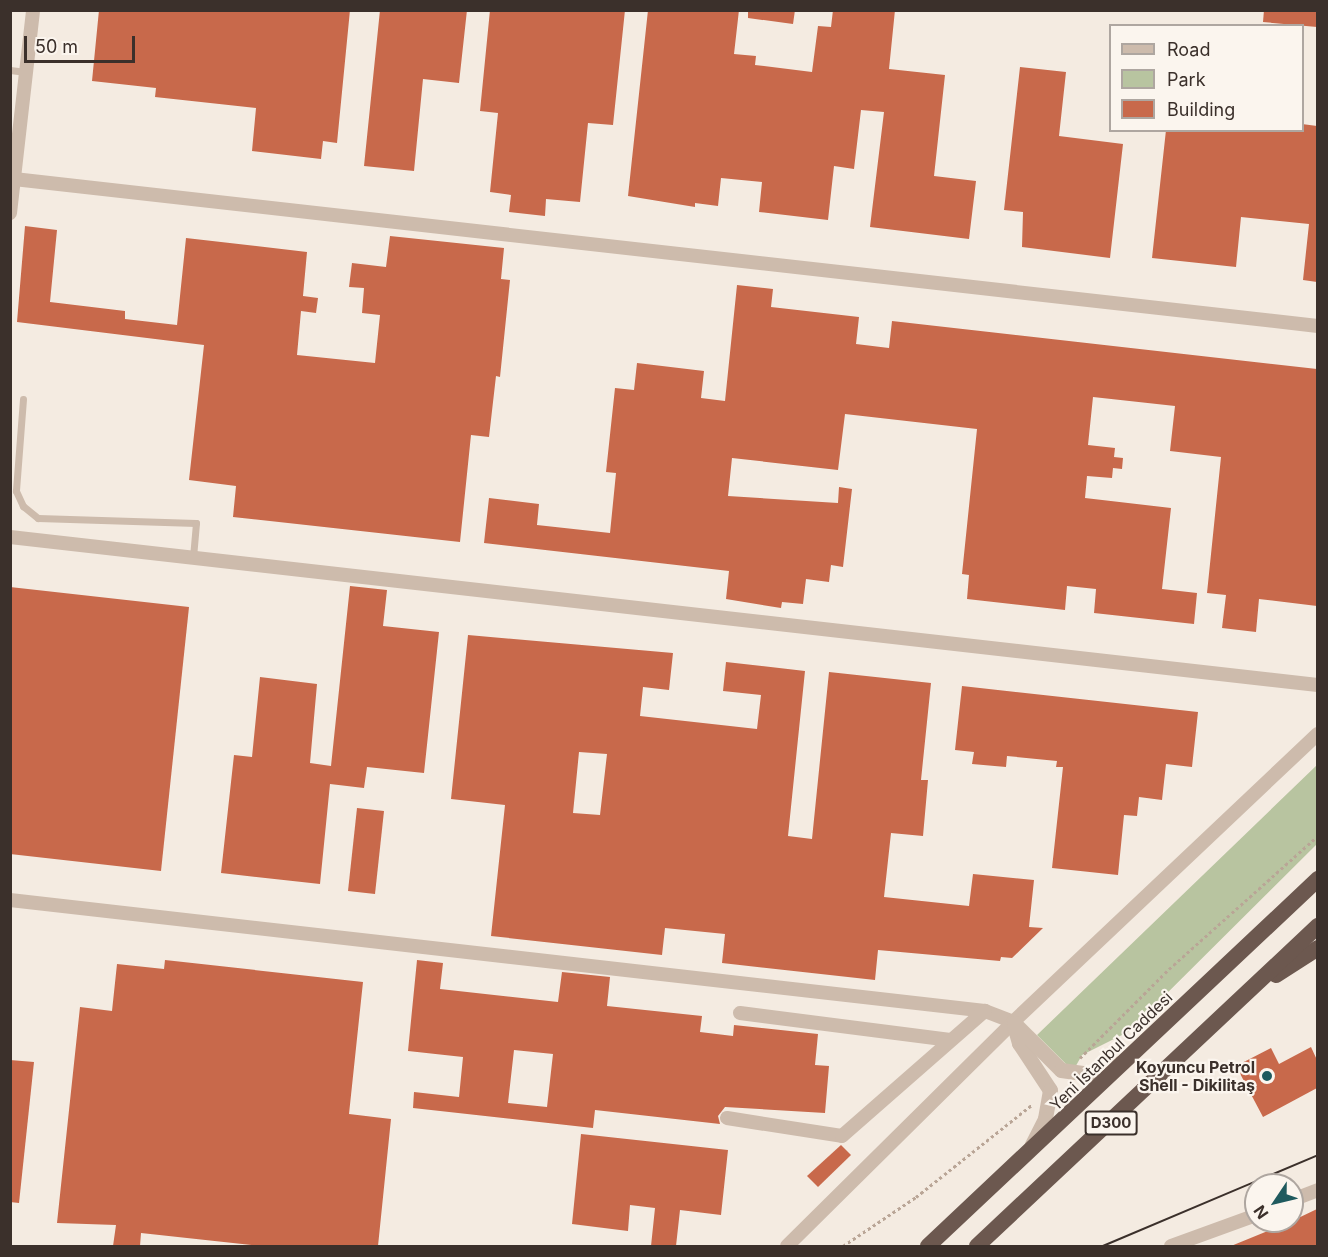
<!DOCTYPE html>
<html>
<head>
<meta charset="utf-8">
<style>
	body { margin:0 }
	#map { position:relative; width:1328px; height:1257px; overflow:hidden; background:#f4ebe1; font-family:Inter,sans-serif }
	div>[style] { position:absolute }
	[style*='--x'] { left:calc(var(--x)*1px); top:calc(var(--y)*1px); width:calc(var(--w)*1px); rotate:calc(var(--a)*1deg) }
	.green>* { inset:0; background:#b8c4a0 }
	.building>* { inset:0; background:#c8694b }
	.path>* { height:3px; margin-top:-1.5px; transform-origin:0; background:repeating-linear-gradient(90deg,#b9a596 0 3px,transparent 0 6px) }
	.service>* { height:7px; margin:-3.5px; padding:0 3.5px; transform-origin:3.5px; border-radius:3.5px; background:#cdbbac }
	.minor>* { height:14px; margin:-7px; padding:0 7px; transform-origin:7px; border-radius:7px; background:#cdbbac }
	.tertiary>* { height:15px; margin:-7.5px; padding:0 7.5px; transform-origin:7.5px; border-radius:7.5px; background:#cdbbac }
	.trunk>* { height:16px; margin:-8px; padding:0 8px; transform-origin:8px; border-radius:8px; background:#6c584f }
	.tram>* { height:1.5px; margin:-0.75px; padding:0 0.75px; transform-origin:0.75px; border-radius:0.75px; background:#3b302b }
	.dots>* { width:16px; height:16px; translate:-50% -50%; box-sizing:border-box; border:3px solid #fbf5ee; border-radius:50% }
	span { translate:-50% -50%; white-space:nowrap; text-align:center; line-height:1.15; -webkit-text-stroke:4.5px #fbf5ee; paint-order:stroke }
	.shield-label span { padding:2px 4px; background:#fbf5ee; border:2px solid; border-radius:4px; -webkit-text-stroke-width:0 }
	.shield-label { font-size:15px; color:#3b302b; font-weight:700 }
	.street-label { font-size:16px; color:#3b302b }
	.poi-label { font-size:16px; color:#3b302b; font-weight:700 }
	.right { translate:-100% -50%; text-align:right }
	.frame { position:absolute; inset:0; border:12px solid #3b302b; pointer-events:none }
	.legend { position:absolute; left:1109px; top:24px; width:195px; height:108px; box-sizing:border-box; background:#fbf5ee; border:2px solid #aea6a0; margin:0; padding:8px 10px; list-style:none; font-size:18px; color:#3b302b }
	.legend li { display:flex; align-items:center; gap:12px; height:30px }
	.legend b { width:30px; border:2px solid #aea6a0 }
	.north { position:absolute; left:1244px; top:1173px; width:60px; height:60px; box-sizing:border-box; background:#fbf5ee; border:2px solid #aea6a0; border-radius:50%; rotate:235deg; font-size:16px; font-weight:700; line-height:24px; text-align:center; color:#3b302b }
	.north::after { content:''; display:block; margin:auto; width:21px; height:27px; background:#1f5a5e; clip-path:polygon(50% 0,100% 100%,50% 72%,0 100%) }
	.scale { position:absolute; left:24px; top:36px; width:111px; height:27px; box-sizing:border-box; border:3px solid #3b302b; border-top:0; padding-left:8px; font-size:18px; line-height:21px; white-space:nowrap; color:#3b302b; -webkit-text-stroke:4px #fbf5ee; paint-order:stroke }
</style>
</head>
<body>
<div id="map">
	<div class="green">
		<div style="clip-path:polygon(1317px 765px,1317px 844px,1128px 1032px,1082px 1055px,1073px 1071px,1037px 1035px)"></div>
	</div>
	<div class="building">
		<div style="clip-path:polygon(99px 10px,350px 10px,337px 143px,323px 141px,321px 159px,252px 151px,256px 108px,155px 97px,156px 88px,92px 81px)"></div>
		<div style="clip-path:polygon(380px 10px,467px 10px,459px 83px,423px 79px,414px 171px,364px 166px)"></div>
		<div style="clip-path:polygon(490px 10px,625px 10px,613px 125px,588px 123px,580px 202px,546px 199px,545px 216px,509px 212px,511px 195px,490px 192px,498px 113px,480px 111px)"></div>
		<div style="clip-path:polygon(648px 10px,739px 10px,734px 54px,756px 56px,755px 65px,812px 72px,818px 26px,831px 27px,833px 10px,895px 10px,889px 69px,945px 75px,934px 176px,976px 181px,969px 239px,870px 227px,884px 112px,861px 110px,854px 169px,834px 166px,828px 220px,759px 212px,762px 182px,721px 178px,718px 206px,695px 203px,695px 207px,628px 196px)"></div>
		<div style="clip-path:polygon(748px 10px,795px 10px,793px 24px,748px 18px)"></div>
		<div style="clip-path:polygon(1264px 10px,1317px 10px,1317px 27px,1263px 22px)"></div>
		<div style="clip-path:polygon(1020px 67px,1066px 72px,1059px 136px,1123px 144px,1110px 258px,1022px 247px,1023px 212px,1004px 210px)"></div>
		<div style="clip-path:polygon(1302px 124px,1317px 126px,1317px 282px,1303px 280px,1309px 224px,1241px 217px,1236px 267px,1152px 258px,1166px 130px,1302px 130px)"></div>
		<div style="clip-path:polygon(25px 226px,57px 230px,50px 302px,125px 311px,125px 319px,177px 325px,186px 238px,307px 252px,303px 296px,318px 298px,316px 313px,301px 311px,297px 355px,375px 363px,380px 315px,362px 313px,364px 288px,349px 287px,352px 263px,386px 267px,390px 236px,504px 248px,501px 279px,510px 280px,500px 377px,496px 376px,489px 437px,471px 435px,460px 542px,233px 517px,236px 486px,189px 480px,204px 345px,17px 322px)"></div>
		<div style="clip-path:polygon(737px 285px,773px 289px,771px 307px,859px 317px,856px 344px,889px 348px,892px 321px,1317px 369px,1317px 606px,1259px 599px,1256px 632px,1222px 628px,1226px 595px,1207px 593px,1221px 457px,1170px 451px,1175px 406px,1093px 397px,1088px 445px,1115px 448px,1114px 457px,1123px 458px,1122px 469px,1113px 468px,1112px 478px,1087px 476px,1085px 498px,1171px 508px,1162px 589px,1197px 593px,1194px 624px,1094px 613px,1096px 589px,1067px 586px,1065px 610px,967px 599px,969px 575px,962px 574px,977px 429px,845px 414px,838px 470px,732px 458px,728px 496px,838px 503px,839px 487px,852px 489px,843px 567px,831px 565px,829px 582px,806px 579px,803px 604px,782px 602px,781px 608px,726px 599px,729px 571px,484px 543px,489px 498px,539px 504px,537px 525px,610px 533px,616px 473px,606px 472px,615px 388px,634px 390px,637px 363px,704px 371px,701px 398px,725px 401px)"></div>
		<div style="clip-path:polygon(350px 586px,387px 590px,383px 626px,439px 632px,424px 773px,367px 767px,364px 788px,330px 784px,320px 884px,221px 873px,234px 755px,252px 757px,260px 677px,317px 684px,310px 763px,331px 766px)"></div>
		<div style="clip-path:polygon(10px 587px,189px 607px,161px 871px,10px 854px)"></div>
		<div style="clip-path:polygon(evenodd,468px 635px,673px 653px,669px 690px,643px 687px,640px 716px,757px 729px,761px 695px,723px 691px,726px 662px,805px 671px,788px 836px,812px 839px,829px 672px,931px 683px,921px 780px,928px 780px,923px 836px,891px 833px,884px 897px,969px 906px,973px 874px,1034px 880px,1029px 927px,1043px 928px,1012px 958px,1001px 957px,1000px 961px,878px 950px,875px 980px,722px 963px,725px 934px,665px 928px,662px 955px,491px 936px,505px 805px,451px 799px,468px 635px,579px 752px,607px 754px,600px 815px,573px 813px,579px 752px)"></div>
		<div style="clip-path:polygon(962px 686px,1198px 712px,1192px 767px,1166px 764px,1162px 800px,1139px 797px,1137px 816px,1124px 815px,1118px 875px,1052px 868px,1063px 767px,1056px 767px,1057px 761px,1007px 756px,1006px 767px,972px 764px,974px 752px,955px 750px)"></div>
		<div style="clip-path:polygon(357px 808px,384px 811px,375px 894px,348px 891px)"></div>
		<div style="clip-path:polygon(165px 960px,363px 982px,349px 1114px,391px 1119px,378px 1246px,261px 1246px,141px 1233px,140px 1246px,113px 1246px,116px 1225px,57px 1223px,80px 1007px,112px 1011px,117px 964px,164px 969px)"></div>
		<div style="clip-path:polygon(evenodd,417px 960px,443px 963px,440px 989px,558px 1002px,562px 972px,610px 977px,607px 1006px,702px 1016px,700px 1032px,733px 1036px,734px 1025px,818px 1034px,815px 1065px,829px 1066px,825px 1113px,725px 1107px,718px 1116px,720px 1124px,595px 1110px,593px 1128px,413px 1108px,414px 1092px,459px 1097px,463px 1057px,408px 1051px,417px 960px,514px 1050px,553px 1054px,547px 1107px,508px 1103px,514px 1050px)"></div>
		<div style="clip-path:polygon(1311px 1047px,1317px 1060px,1317px 1088px,1263px 1117px,1236px 1066px,1271px 1048px,1279px 1064px)"></div>
		<div style="clip-path:polygon(10px 1060px,34px 1062px,19px 1203px,10px 1202px)"></div>
		<div style="clip-path:polygon(581px 1134px,728px 1150px,721px 1215px,680px 1210px,676px 1246px,651px 1246px,655px 1208px,630px 1205px,628px 1231px,572px 1224px)"></div>
		<div style="clip-path:polygon(841px 1145px,851px 1155px,818px 1187px,807px 1176px)"></div>
		<div style="clip-path:polygon(1317px 1209px,1317px 1246px,1231px 1246px,1292px 1221px)"></div>
	</div>
	<div class="path">
		<div style="--x:1080;--y:1058;--w:126;--a:-45"></div>
		<div style="--x:1169;--y:969;--w:200;--a:-41.8"></div>
		<div style="--x:843;--y:1246;--w:88;--a:-33.9"></div>
		<div style="--x:916;--y:1197;--w:149;--a:-38.5"></div>
	</div>
	<div class="service">
		<div style="--x:10;--y:70;--w:16;--a:7"></div>
		<div style="--x:23;--y:399;--w:92;--a:94.4"></div>
		<div style="--x:16;--y:491;--w:17;--a:65"></div>
		<div style="--x:23;--y:506;--w:19;--a:39"></div>
		<div style="--x:38;--y:518;--w:158;--a:1.8"></div>
		<div style="--x:196;--y:523;--w:35;--a:95"></div>
	</div>
	<div class="minor">
		<div style="--x:14;--y:179;--w:1312;--a:6.43"></div>
		<div style="--x:10;--y:213;--w:204;--a:-83.5"></div>
		<div style="--x:10;--y:537;--w:1316;--a:6.46"></div>
		<div style="--x:10;--y:900;--w:981;--a:6.49"></div>
		<div style="--x:985;--y:1011;--w:30;--a:21"></div>
		<div style="--x:740;--y:1013;--w:212;--a:7.3"></div>
		<div style="--x:727;--y:1118;--w:116;--a:8.9"></div>
		<div style="--x:842;--y:1136;--w:190;--a:-41.2"></div>
		<div style="--x:1292;--y:1200;--w:28;--a:-21"></div>
		<div style="--x:787;--y:1246;--w:318;--a:-44.7"></div>
		<div style="--x:1013;--y:1022;--w:419;--a:-43.4"></div>
		<div style="--x:1171;--y:1246;--w:90;--a:-20"></div>
	</div>
	<div class="tertiary">
		<div style="--x:1013;--y:1022;--w:22;--a:74"></div>
		<div style="--x:1019;--y:1043;--w:56;--a:56.6"></div>
		<div style="--x:1050;--y:1090;--w:29;--a:100"></div>
		<div style="--x:1045;--y:1119;--w:30;--a:117"></div>
		<div style="--x:1014;--y:1023;--w:66;--a:45"></div>
		<div style="--x:1061;--y:1070;--w:27;--a:8"></div>
		<div style="--x:1088;--y:1074;--w:37;--a:-19"></div>
	</div>
	<div class="trunk">
		<div style="--x:1276;--y:975;--w:50;--a:-32.7"></div>
		<div style="--x:928;--y:1246;--w:536;--a:-43.26"></div>
		<div style="--x:977;--y:1246;--w:468;--a:-43.2"></div>
	</div>
	<div class="tram">
		<div style="--x:1103;--y:1246;--w:233;--a:-22.9"></div>
	</div>
	<div class="dots">
		<div style="left:1267px;top:1076px;background:#1f5a5e"></div>
	</div>
	<div class="shield-label">
		<span style="left:1111px;top:1123px">D300</span>
	</div>
	<div class="street-label">
		<span style="left:1111px;top:1051px;rotate:-44deg">Yeni İstanbul Caddesi</span>
	</div>
	<div class="poi-label">
		<span class="right" style="left:1255px;top:1076px">Koyuncu Petrol<br>Shell - Dikilitaş</span>
	</div>
	<div class="frame"></div>
	<ul class="legend">
	<li><b style="height:8px;background:#cdbbac"></b>Road</li>
	<li><b style="height:16px;background:#b8c4a0"></b>Park</li>
	<li><b style="height:16px;background:#c8694b"></b>Building</li>
	</ul>
	<div class="north">N</div>
	<div class="scale">50 m</div>
</div>
</body>
</html>
